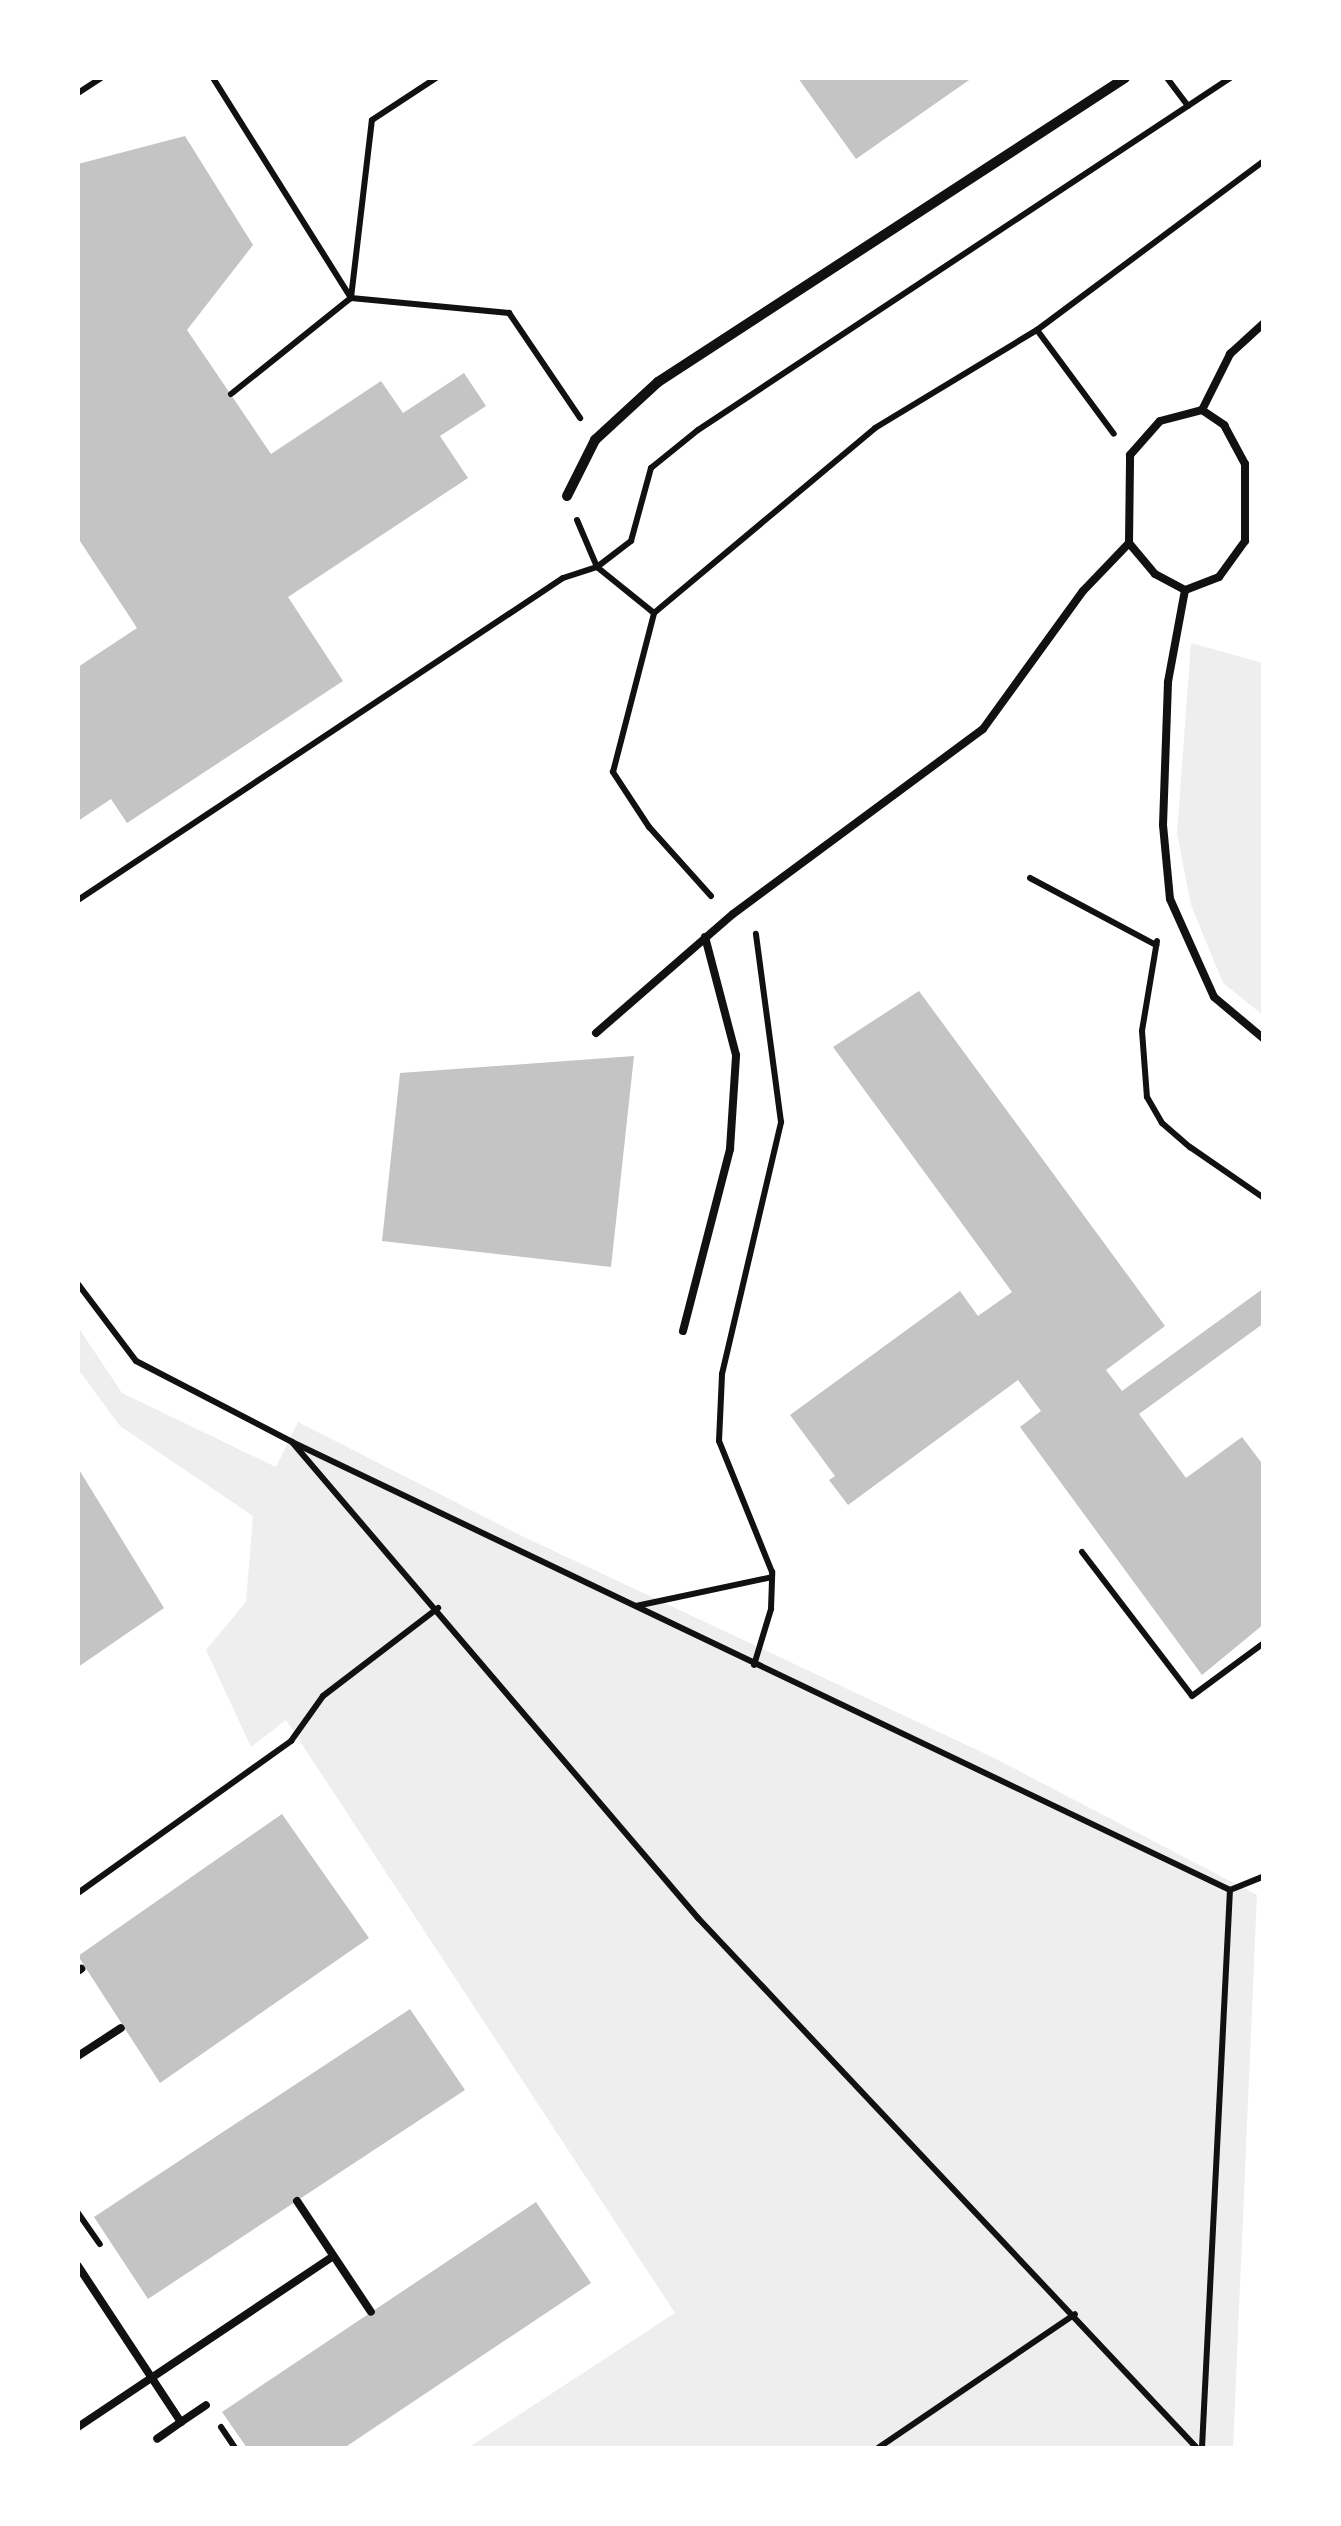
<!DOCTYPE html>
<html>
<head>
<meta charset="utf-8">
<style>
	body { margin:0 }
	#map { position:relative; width:1341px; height:2526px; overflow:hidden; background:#fff; font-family:Overpass,sans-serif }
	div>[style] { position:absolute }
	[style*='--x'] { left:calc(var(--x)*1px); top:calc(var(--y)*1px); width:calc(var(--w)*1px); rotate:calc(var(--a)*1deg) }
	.green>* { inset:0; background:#eee }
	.building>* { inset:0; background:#c4c4c4 }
	.path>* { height:6px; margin:-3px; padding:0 3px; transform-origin:3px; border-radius:3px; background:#111 }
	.service>* { height:8px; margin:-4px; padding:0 4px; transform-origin:4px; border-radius:4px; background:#111 }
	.minor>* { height:10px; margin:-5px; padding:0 5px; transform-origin:5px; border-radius:5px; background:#111 }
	span { translate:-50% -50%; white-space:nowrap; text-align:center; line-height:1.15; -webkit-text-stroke:9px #fff; paint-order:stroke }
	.frame { position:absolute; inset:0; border:80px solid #fff; pointer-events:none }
</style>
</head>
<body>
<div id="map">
	<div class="green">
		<div style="clip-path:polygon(1191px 643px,1263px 663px,1263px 1015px,1223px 983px,1191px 905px,1177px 833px)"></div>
		<div style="clip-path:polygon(78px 1327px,122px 1393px,276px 1467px,298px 1422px,522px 1536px,992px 1757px,1257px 1895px,1233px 2448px,468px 2448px,675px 2313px,286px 1720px,251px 1747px,206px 1650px,246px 1602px,253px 1516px,120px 1426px,78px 1369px)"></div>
	</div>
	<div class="building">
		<div style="clip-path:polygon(798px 78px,972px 78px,856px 159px)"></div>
		<div style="clip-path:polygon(185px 136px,253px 245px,187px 330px,271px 454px,381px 381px,403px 413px,464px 373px,486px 406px,440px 436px,468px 478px,288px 597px,343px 681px,127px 823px,111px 799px,78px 821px,78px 667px,137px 628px,78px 538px,78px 164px)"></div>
		<div style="clip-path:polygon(919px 991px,1165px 1326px,1106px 1370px,1122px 1391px,1264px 1288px,1264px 1323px,1139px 1414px,1186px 1478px,1242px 1437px,1264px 1466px,1264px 1624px,1202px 1675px,1020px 1427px,1041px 1411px,1018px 1380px,848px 1505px,829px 1480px,835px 1476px,790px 1415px,960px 1291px,978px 1316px,1012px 1292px,833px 1047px)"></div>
		<div style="clip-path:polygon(634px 1056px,611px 1267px,382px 1241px,400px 1073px)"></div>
		<div style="clip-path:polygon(78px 1468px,164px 1608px,78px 1667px)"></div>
		<div style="clip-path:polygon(282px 1814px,369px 1938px,160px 2083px,78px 1956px)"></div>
		<div style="clip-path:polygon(410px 2009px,465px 2090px,148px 2299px,94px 2217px)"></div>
		<div style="clip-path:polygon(536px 2202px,591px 2283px,344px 2448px,247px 2448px,222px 2412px)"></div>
	</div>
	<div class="path">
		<div style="--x:213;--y:78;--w:260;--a:57.9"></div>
		<div style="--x:351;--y:298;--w:159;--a:5.4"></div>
		<div style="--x:509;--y:313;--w:127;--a:55.9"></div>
		<div style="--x:1167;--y:78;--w:35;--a:53"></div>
		<div style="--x:78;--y:93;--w:27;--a:-33"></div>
		<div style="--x:1037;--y:330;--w:129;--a:53.5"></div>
		<div style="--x:231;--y:394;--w:154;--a:-38.7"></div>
		<div style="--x:351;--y:298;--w:179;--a:-83.3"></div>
		<div style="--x:372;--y:120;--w:77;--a:-33.3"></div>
		<div style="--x:577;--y:520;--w:51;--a:66.9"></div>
		<div style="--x:597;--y:567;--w:73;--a:38.9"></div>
		<div style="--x:1030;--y:878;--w:143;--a:28"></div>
		<div style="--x:711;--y:896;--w:93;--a:-131.9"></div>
		<div style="--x:649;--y:827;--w:66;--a:-123.2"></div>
		<div style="--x:613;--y:772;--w:164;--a:-75.5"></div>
		<div style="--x:654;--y:613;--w:288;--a:-39.9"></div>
		<div style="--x:875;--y:428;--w:189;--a:-31.2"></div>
		<div style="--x:1037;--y:330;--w:283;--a:-36.7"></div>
		<div style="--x:78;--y:900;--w:582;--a:-33.58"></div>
		<div style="--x:563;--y:578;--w:36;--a:-18"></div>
		<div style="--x:597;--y:567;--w:43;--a:-37.4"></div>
		<div style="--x:631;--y:541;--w:76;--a:-74.7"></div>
		<div style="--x:651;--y:468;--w:60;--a:-39"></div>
		<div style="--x:698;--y:430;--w:638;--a:-33.49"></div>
		<div style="--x:1157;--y:941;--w:91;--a:99.5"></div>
		<div style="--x:1142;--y:1031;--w:66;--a:85.7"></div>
		<div style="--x:1147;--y:1097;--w:30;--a:60"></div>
		<div style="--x:1162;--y:1123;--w:37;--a:41"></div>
		<div style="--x:1190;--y:1147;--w:90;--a:34.6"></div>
		<div style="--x:78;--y:1284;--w:96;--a:53"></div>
		<div style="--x:136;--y:1361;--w:176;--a:27.4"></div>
		<div style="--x:292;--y:1442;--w:1039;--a:25.53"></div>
		<div style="--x:292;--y:1442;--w:626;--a:49.54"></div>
		<div style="--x:698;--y:1918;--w:728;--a:46.73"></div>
		<div style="--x:1082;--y:1552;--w:181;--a:52.6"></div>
		<div style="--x:1192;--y:1696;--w:89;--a:-36.4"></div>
		<div style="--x:636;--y:1606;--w:139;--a:-12"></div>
		<div style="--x:754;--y:1665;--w:59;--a:-73.1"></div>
		<div style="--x:771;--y:1609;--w:37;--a:-88"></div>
		<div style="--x:772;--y:1572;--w:141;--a:-112"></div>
		<div style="--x:719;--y:1441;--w:67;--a:-87.4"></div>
		<div style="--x:722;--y:1374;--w:259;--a:-76.8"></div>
		<div style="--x:781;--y:1122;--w:190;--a:-97.6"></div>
		<div style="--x:78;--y:1893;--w:262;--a:-35.5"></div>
		<div style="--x:291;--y:1741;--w:55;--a:-54.6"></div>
		<div style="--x:323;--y:1696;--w:145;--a:-37.4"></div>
		<div style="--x:78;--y:2213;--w:38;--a:55"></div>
		<div style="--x:221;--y:2427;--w:25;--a:56"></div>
		<div style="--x:878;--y:2448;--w:238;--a:-34.2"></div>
		<div style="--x:1202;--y:2448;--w:559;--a:-87.13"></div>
		<div style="--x:1230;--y:1890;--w:37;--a:-22"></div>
	</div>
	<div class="service">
		<div style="--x:1202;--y:410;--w:27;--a:34"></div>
		<div style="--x:1224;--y:425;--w:44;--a:61.7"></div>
		<div style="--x:1245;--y:464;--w:77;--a:90"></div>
		<div style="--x:1245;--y:541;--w:44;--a:125.8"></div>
		<div style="--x:1219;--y:577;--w:36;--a:159"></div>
		<div style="--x:1185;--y:590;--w:34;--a:-152"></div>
		<div style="--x:1155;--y:574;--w:40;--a:-130"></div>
		<div style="--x:1129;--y:543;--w:88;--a:-89.3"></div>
		<div style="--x:1130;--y:455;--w:45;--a:-48.6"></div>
		<div style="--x:1160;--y:421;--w:43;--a:-14.7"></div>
		<div style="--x:1202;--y:410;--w:63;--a:-63.4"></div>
		<div style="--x:1230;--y:354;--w:46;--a:-42.4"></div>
		<div style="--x:1185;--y:590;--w:94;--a:100.5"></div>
		<div style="--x:1168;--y:682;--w:143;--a:92"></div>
		<div style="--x:1163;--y:825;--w:74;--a:84.6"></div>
		<div style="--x:1170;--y:899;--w:107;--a:65.8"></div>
		<div style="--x:1214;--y:997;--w:65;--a:40"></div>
		<div style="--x:596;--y:1033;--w:181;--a:-41"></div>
		<div style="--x:733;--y:914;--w:311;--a:-36.5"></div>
		<div style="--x:983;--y:729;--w:170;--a:-54.1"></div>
		<div style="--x:1083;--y:591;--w:66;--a:-46.2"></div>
		<div style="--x:683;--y:1331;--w:188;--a:-75.5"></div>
		<div style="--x:730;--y:1149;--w:94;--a:-86.3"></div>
		<div style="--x:736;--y:1055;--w:122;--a:-104.7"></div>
		<div style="--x:78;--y:1971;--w:4;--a:-34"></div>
		<div style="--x:78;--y:2056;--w:51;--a:-33.1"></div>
		<div style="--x:297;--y:2201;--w:133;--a:56.3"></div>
		<div style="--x:78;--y:2266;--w:187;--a:56.6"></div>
		<div style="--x:181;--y:2422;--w:29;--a:145"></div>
		<div style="--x:181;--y:2422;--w:30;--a:-34"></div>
		<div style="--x:78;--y:2427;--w:307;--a:-33.8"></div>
	</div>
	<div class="minor">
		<div style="--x:567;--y:496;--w:63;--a:-63.4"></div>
		<div style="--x:595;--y:440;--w:86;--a:-42.6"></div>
		<div style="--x:658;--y:382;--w:557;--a:-33.06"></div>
	</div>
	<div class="frame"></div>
</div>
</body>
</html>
